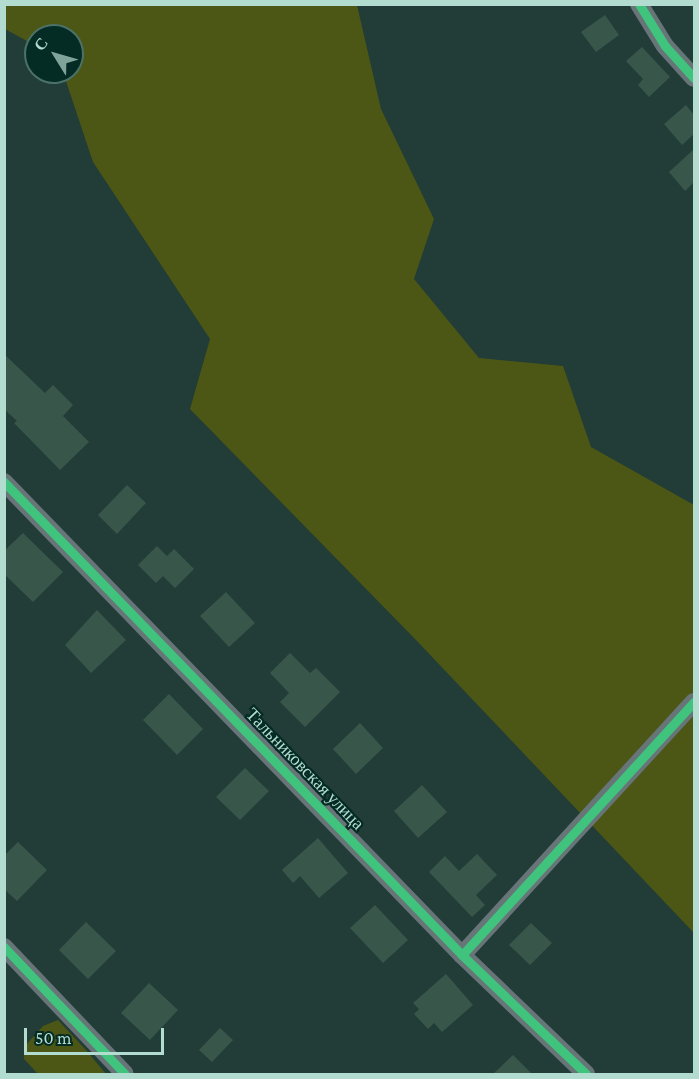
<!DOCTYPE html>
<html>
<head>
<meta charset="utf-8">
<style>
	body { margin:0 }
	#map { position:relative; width:699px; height:1079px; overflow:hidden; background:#223c37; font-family:"Crimson Pro",serif }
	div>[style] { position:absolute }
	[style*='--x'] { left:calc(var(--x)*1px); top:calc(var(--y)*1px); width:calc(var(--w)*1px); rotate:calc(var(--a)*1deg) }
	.green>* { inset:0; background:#4c5715 }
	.building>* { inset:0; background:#39564b }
	.street>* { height:18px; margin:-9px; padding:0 9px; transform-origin:9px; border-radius:9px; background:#677478 }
	.cycleway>* { height:9px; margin:-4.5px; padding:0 4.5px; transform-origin:4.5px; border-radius:4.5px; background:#40c37c }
	span { translate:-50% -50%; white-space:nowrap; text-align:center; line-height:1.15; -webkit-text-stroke:4.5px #052c24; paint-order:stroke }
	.street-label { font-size:18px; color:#b3dcd0 }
	.frame { position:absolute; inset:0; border:6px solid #b3dcd0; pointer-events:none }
	.north { position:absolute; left:24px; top:24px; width:60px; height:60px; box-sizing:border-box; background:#052c24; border:2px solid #4b7269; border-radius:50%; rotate:307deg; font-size:16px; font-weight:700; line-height:24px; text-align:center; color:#b3dcd0 }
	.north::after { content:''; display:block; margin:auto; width:21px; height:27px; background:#80a49a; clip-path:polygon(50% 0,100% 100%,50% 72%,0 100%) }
	.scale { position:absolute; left:24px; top:1028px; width:140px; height:27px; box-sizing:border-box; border:3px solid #b3dcd0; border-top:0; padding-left:8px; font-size:18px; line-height:21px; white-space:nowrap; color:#b3dcd0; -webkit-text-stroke:4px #052c24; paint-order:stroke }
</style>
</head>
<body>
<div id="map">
	<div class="green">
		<div style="clip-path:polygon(4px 5px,357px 5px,381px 109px,434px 219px,414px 279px,479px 358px,563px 366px,591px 447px,694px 505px,694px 933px,416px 640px,190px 409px,210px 339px,93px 162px,63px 72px,72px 72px,72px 36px,36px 36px,36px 46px,5px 29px)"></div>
		<div style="clip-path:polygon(58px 1020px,86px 1050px,106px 1074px,38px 1074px,24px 1059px,25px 1046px,43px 1026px)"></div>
	</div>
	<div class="building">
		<div style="clip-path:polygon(605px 15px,619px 35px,596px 52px,581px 32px)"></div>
		<div style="clip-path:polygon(642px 47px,670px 77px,649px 97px,638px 85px,643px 79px,626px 61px)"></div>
		<div style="clip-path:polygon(686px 105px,694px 115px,694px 134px,682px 145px,664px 124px)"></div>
		<div style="clip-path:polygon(694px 149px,694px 182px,685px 191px,669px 172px)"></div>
		<div style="clip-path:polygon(4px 354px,45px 393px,53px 385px,73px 405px,63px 416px,89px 442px,60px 470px,14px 423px,17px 421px,4px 409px)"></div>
		<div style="clip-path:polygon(127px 485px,146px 503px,117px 534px,98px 515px)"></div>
		<div style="clip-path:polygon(23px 533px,63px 572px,33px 602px,4px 574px,4px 551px)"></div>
		<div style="clip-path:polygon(157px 546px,167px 556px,174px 549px,194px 569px,175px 588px,163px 576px,156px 583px,138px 565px)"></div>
		<div style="clip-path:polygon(226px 592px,255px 623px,229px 647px,200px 616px)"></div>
		<div style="clip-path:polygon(97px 610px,126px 640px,91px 673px,65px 645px)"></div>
		<div style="clip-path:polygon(290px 653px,310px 673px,316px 668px,340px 692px,305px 727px,280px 702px,289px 693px,270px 673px)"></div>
		<div style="clip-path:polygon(169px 694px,203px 729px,177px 755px,143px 720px)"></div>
		<div style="clip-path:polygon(360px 723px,383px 748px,356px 774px,333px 749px)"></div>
		<div style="clip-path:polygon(245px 768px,269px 791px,240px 820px,216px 797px)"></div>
		<div style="clip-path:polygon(422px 785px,447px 812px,418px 838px,394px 811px)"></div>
		<div style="clip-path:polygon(318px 838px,348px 873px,319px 898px,300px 876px,293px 883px,282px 870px)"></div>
		<div style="clip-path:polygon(18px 842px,47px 870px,17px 901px,4px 889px,4px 856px)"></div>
		<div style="clip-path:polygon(477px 854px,497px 875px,476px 895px,485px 905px,472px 917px,429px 872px,445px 856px,459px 871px)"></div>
		<div style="clip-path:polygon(375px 905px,408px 940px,383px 963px,350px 928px)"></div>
		<div style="clip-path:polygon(86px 922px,116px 951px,88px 979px,59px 950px)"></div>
		<div style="clip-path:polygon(531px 923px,552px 943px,530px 965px,509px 945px)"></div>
		<div style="clip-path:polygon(446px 974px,473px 1005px,442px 1032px,434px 1023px,428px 1029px,414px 1014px,419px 1009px,413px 1003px)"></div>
		<div style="clip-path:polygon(149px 983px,178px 1010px,150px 1040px,121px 1013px)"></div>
		<div style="clip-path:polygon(220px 1028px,233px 1040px,212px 1062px,199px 1050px)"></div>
		<div style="clip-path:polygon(513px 1055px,532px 1074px,493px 1074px)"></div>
	</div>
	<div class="street">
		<div style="--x:639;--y:4;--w:49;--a:58.2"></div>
		<div style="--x:665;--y:46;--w:43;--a:47.8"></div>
		<div style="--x:4;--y:482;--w:658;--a:45.92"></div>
		<div style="--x:462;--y:955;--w:172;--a:43.8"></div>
		<div style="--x:4;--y:947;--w:175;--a:46.4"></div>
		<div style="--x:462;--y:955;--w:343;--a:-47.5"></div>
	</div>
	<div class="cycleway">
		<div style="--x:639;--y:4;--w:49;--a:58.2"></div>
		<div style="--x:665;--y:46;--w:43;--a:47.8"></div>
		<div style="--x:4;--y:482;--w:658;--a:45.92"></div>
		<div style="--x:462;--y:955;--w:172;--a:43.8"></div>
		<div style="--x:4;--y:947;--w:175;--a:46.4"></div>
		<div style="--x:462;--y:955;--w:343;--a:-47.5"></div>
	</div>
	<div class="street-label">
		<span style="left:305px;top:769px;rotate:46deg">Тальниковская улица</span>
	</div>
	<div class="frame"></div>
	<div class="north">С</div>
	<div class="scale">50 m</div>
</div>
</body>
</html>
